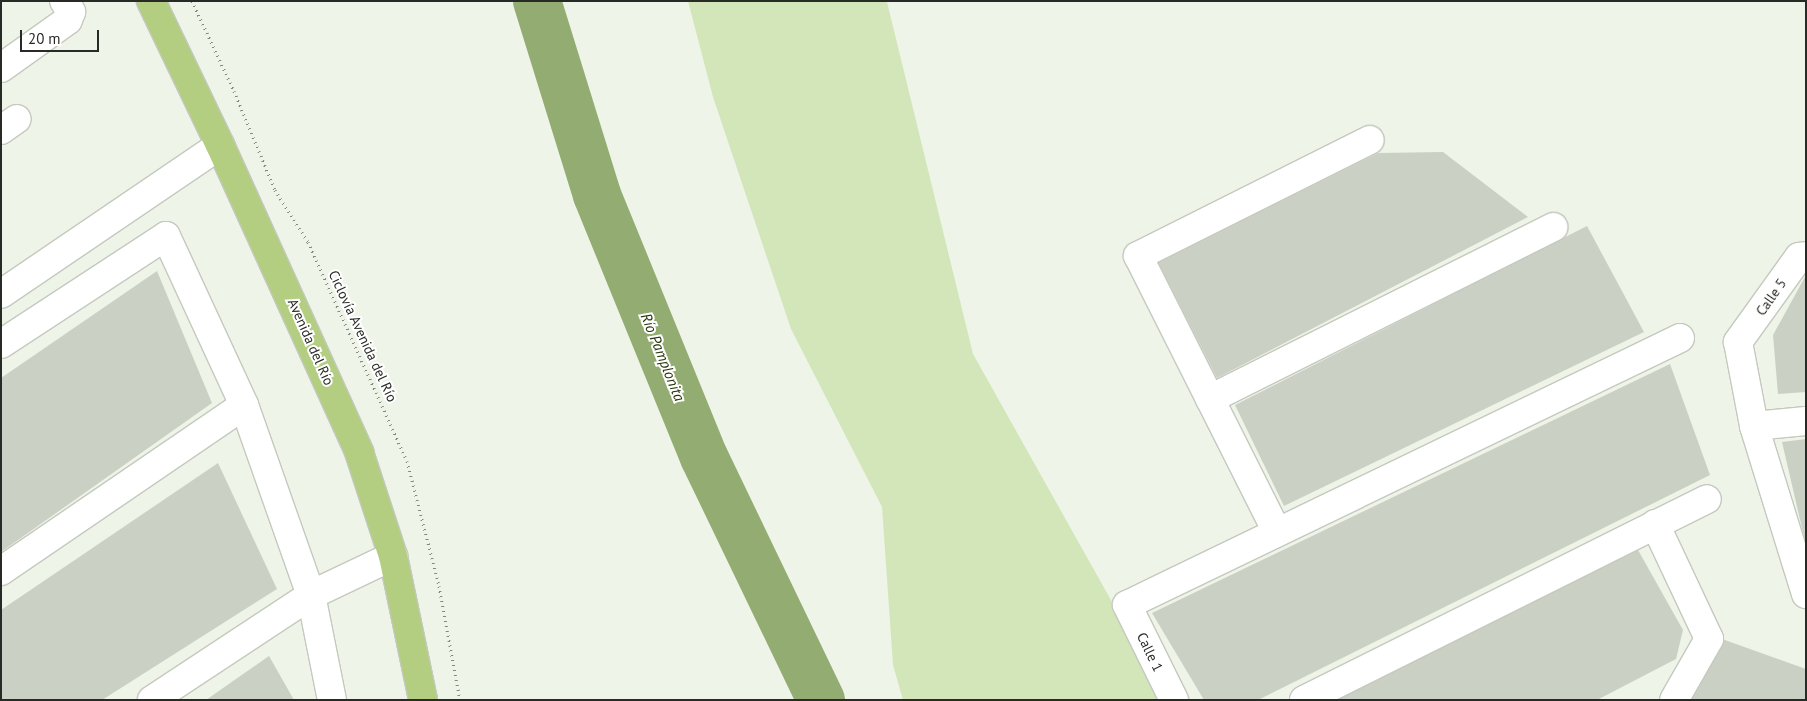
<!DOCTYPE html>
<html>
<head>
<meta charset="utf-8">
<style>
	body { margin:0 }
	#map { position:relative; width:1807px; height:701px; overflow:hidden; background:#eef4e8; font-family:"PT Sans",sans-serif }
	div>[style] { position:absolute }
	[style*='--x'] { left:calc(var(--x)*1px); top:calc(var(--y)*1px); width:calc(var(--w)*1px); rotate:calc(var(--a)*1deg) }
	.green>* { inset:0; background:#d2e6b9 }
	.river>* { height:48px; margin:-24px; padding:0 24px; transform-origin:24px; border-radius:24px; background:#93ac72 }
	.building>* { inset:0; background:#cbd0c5 }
	.path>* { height:3px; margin-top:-1.5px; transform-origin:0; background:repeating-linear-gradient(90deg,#848880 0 1px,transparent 0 5px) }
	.roads { filter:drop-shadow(1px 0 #c4c9be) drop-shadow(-1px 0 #c4c9be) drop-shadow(0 1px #c4c9be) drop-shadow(0 -1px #c4c9be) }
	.minor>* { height:28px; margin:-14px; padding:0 14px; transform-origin:14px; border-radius:14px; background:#fff }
	.major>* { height:28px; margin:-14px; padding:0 14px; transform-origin:14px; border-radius:14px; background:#b3ce81 }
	span { translate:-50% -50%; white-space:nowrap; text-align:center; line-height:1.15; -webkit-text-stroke:4px #fff; paint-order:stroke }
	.street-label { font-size:14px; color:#282a26 }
	.water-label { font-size:15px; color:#27360b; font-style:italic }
	.frame { position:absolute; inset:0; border:2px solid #282a26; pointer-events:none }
	.scale { position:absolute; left:20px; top:30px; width:79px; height:22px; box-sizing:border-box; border:2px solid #282a26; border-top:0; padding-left:6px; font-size:15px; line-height:18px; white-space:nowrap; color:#282a26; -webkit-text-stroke:4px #fff; paint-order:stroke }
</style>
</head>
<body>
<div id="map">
	<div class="green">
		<div style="clip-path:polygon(688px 1px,895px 1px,887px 2px,973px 354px,1167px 700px,903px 700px,893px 665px,882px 507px,791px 329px,713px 97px)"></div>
	</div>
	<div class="river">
		<div style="--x:537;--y:1;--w:203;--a:72.8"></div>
		<div style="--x:597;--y:195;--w:283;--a:67.8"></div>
		<div style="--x:704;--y:457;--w:270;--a:64.3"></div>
	</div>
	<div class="building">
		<div style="clip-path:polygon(1443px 152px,1528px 217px,1217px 378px,1158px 262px,1378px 153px)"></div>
		<div style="clip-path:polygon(1587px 226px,1644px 332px,1284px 506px,1235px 405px)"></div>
		<div style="clip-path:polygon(157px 271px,212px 403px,1px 552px,1px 378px)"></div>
		<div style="clip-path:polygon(1806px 275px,1806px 392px,1778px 394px,1773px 335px)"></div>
		<div style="clip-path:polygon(1670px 364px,1710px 475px,1258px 700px,1204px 700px,1152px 613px)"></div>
		<div style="clip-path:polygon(1806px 439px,1806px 541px,1805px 541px,1782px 442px)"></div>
		<div style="clip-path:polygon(218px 463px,277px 589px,102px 700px,1px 700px,1px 610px)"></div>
		<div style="clip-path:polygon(1638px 550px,1683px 630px,1676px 659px,1597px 700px,1336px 700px)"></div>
		<div style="clip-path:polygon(1722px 639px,1806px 669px,1806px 700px,1689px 700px)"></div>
		<div style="clip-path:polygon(269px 656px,294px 700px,206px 700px)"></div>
	</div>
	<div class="path">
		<div style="--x:192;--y:1;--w:99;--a:65"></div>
		<div style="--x:234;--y:91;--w:107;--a:67.5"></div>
		<div style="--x:275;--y:190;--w:62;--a:57.6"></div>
		<div style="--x:308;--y:242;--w:240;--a:65.7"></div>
		<div style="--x:407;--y:461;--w:129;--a:75.6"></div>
		<div style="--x:439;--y:586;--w:116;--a:79.6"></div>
	</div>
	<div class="roads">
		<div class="minor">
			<div style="--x:1;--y:68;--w:82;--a:-35.6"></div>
			<div style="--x:68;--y:20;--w:9;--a:-69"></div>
			<div style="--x:71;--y:12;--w:13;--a:-122"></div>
			<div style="--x:1;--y:130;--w:19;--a:-35"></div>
			<div style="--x:1806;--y:256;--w:7;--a:172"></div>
			<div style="--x:1799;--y:257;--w:105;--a:125.7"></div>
			<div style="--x:1738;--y:342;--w:86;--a:79.2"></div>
			<div style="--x:1754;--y:426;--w:176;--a:72.8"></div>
			<div style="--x:1;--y:294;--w:265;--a:-34.2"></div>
			<div style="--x:1;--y:344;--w:197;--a:-33.2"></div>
			<div style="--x:166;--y:236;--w:186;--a:65.2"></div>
			<div style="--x:244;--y:405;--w:201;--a:70.6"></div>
			<div style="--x:311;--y:595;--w:107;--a:78.7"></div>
			<div style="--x:1210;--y:399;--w:384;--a:-26.6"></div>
			<div style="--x:1754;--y:426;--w:52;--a:-5.5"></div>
			<div style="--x:1655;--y:524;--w:127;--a:64.8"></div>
			<div style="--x:1709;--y:639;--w:70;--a:119.8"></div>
			<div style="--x:1277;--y:532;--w:309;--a:-116.7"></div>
			<div style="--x:1138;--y:256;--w:259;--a:-26.6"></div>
			<div style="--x:1;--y:571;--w:294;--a:-34.3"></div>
			<div style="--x:152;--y:700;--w:191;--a:-33.4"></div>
			<div style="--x:311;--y:595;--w:91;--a:-25.4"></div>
			<div style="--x:1174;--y:700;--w:106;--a:-116.3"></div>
			<div style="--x:1127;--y:605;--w:614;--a:-25.77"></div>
			<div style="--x:1304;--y:700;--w:450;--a:-26.5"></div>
		</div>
		<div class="major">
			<div style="--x:151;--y:1;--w:160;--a:64.4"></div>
			<div style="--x:220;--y:145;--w:337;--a:65.6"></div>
			<div style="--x:359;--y:452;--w:109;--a:71.9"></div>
			<div style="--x:393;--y:556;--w:147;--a:78.2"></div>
		</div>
	</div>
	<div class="street-label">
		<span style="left:1771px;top:297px;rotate:-55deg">Calle 5</span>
		<span style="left:363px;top:336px;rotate:65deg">Ciclovía Avenida del Río</span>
		<span style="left:311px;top:342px;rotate:66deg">Avenida del Río</span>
		<span style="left:1150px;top:652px;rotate:64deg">Calle 1</span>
	</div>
	<div class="water-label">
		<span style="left:663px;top:357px;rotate:68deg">Río Pamplonita</span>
	</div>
	<div class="frame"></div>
	<div class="scale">20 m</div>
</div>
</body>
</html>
